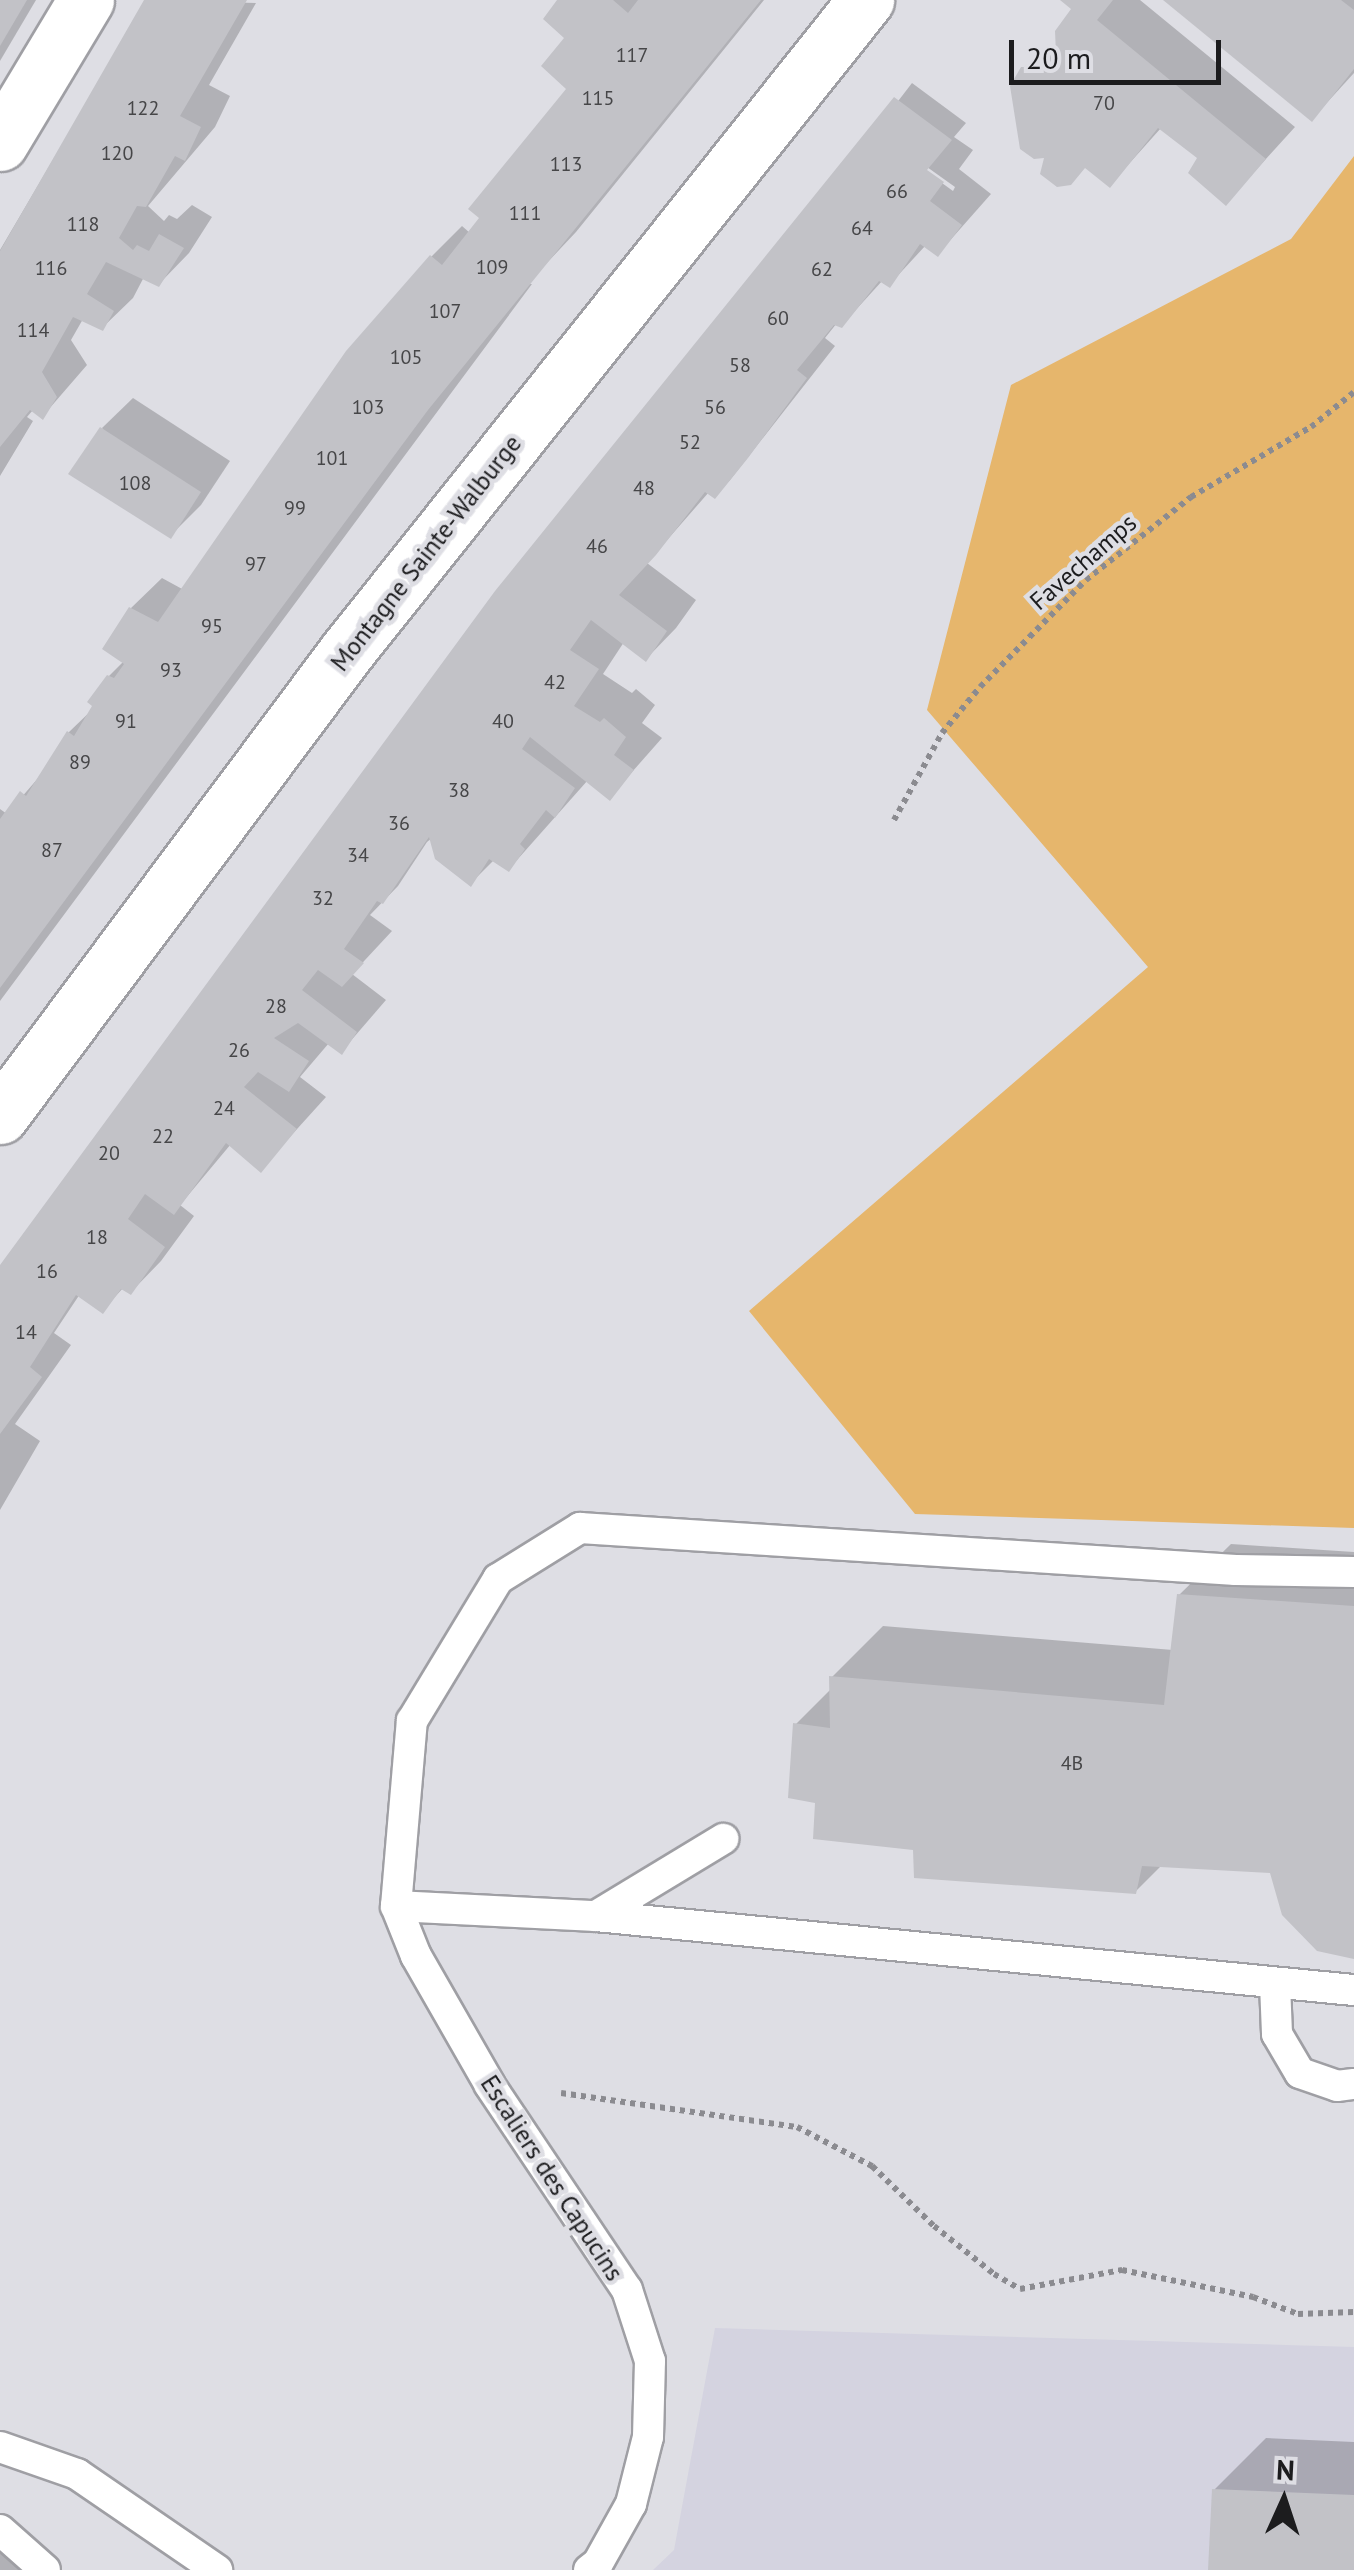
<!DOCTYPE html>
<html>
<head>
<meta charset="utf-8">
<style>
	body { margin:0 }
	#map { position:relative; width:1354px; height:2570px; overflow:hidden; background:#dedee4; font-family:"PT Sans",sans-serif }
	div>[style] { position:absolute }
	[style*='--x'] { left:calc(var(--x)*1px); top:calc(var(--y)*1px); width:calc(var(--w)*1px); rotate:calc(var(--a)*1deg) }
	.built>* { inset:0; background:#d4d3e0 }
	.green>* { inset:0; background:#e6b66c }
	.shadow>* { inset:0; background:#0003 }
	.building>* { inset:0; background:#c2c2c7 }
	.path>* { height:6px; margin-top:-3px; transform-origin:0; background:repeating-linear-gradient(90deg,#8b8b90 0 5px,transparent 0 10px) }
	.roads { filter:drop-shadow(2px 0 #9f9fa4) drop-shadow(-2px 0 #9f9fa4) drop-shadow(0 2px #9f9fa4) drop-shadow(0 -2px #9f9fa4) }
	.service>* { height:30px; margin:-15px; padding:0 15px; transform-origin:15px; border-radius:15px; background:#fff }
	.minor>* { height:55px; margin:-27.5px; padding:0 27.5px; transform-origin:27.5px; border-radius:27.5px; background:#fff }
	.tertiary>* { height:55px; margin:-27.5px; padding:0 27.5px; transform-origin:27.5px; border-radius:27.5px; background:#fff }
	span { translate:-50% -50%; white-space:nowrap; text-align:center; line-height:1.15; -webkit-text-stroke:9px #dedee4; paint-order:stroke }
	.number-label { font-size:20px; color:#464648 }
	.number-label span { -webkit-text-stroke-width:0 }
	.street-label { font-size:25px; color:#1c1c1e }
	.north { position:absolute; left:1234px; top:2450px; width:100px; height:100px; -webkit-text-stroke:8px #dedee4; paint-order:stroke; rotate:3deg; font-size:28px; font-weight:700; line-height:40px; text-align:center; color:#1c1c1e }
	.north::after { content:''; display:block; margin:auto; width:35px; height:45px; background:#1c1c1e; clip-path:polygon(50% 0,100% 100%,50% 72%,0 100%) }
	.scale { position:absolute; left:1009px; top:40px; width:212px; height:45px; box-sizing:border-box; border:5px solid #1c1c1e; border-top:0; padding-left:12px; font-size:30px; line-height:35px; white-space:nowrap; color:#1c1c1e; -webkit-text-stroke:8px #dedee4; paint-order:stroke }
</style>
</head>
<body>
<div id="map">
	<div class="built">
		<div style="clip-path:polygon(715px 2328px,1354px 2347px,1354px 2570px,653px 2570px,674px 2550px)"></div>
	</div>
	<div class="green">
		<div style="clip-path:polygon(1354px 156px,1354px 1528px,915px 1514px,749px 1311px,1148px 967px,927px 710px,1011px 385px,1291px 239px)"></div>
	</div>
	<div class="shadow">
		<div style="clip-path:polygon(0 0,36px 0,0 61px)"></div>
		<div style="clip-path:polygon(147px 0,256px 3px,209px 85px,230px 96px,215px 127px,148px 206px,164px 221px,169px 215px,177px 219px,192px 205px,212px 217px,189px 253px,159px 284px,144px 277px,133px 298px,102px 328px,83px 319px,71px 340px,87px 365px,42px 417px,33px 410px,27px 417px,33px 421px,0 476px,0 250px)"></div>
		<div style="clip-path:polygon(561px 0,764px 0,576px 232px,527px 284px,532px 284px,0 1001px,0 809px,7px 814px,46px 769px,69px 732px,96px 706px,108px 677px,124px 661px,131px 608px,162px 578px,184px 590px,431px 257px,462px 226px,470px 233px,569px 88px)"></div>
		<div style="clip-path:polygon(1064px 0,1140px 0,1295px 127px,1226px 203px,1201px 158px,1161px 128px,1110px 185px,1086px 166px,1048px 154px,1023px 68px,1039px 52px,1058px 52px,1074px 8px)"></div>
		<div style="clip-path:polygon(1166px 0,1354px 0,1354px 73px,1312px 119px)"></div>
		<div style="clip-path:polygon(evenodd,912px 83px,966px 123px,954px 137px,973px 150px,959px 169px,991px 194px,938px 254px,926px 245px,890px 284px,883px 280px,842px 325px,837px 323px,825px 338px,835px 346px,730px 480px,715px 496px,709px 492px,647px 563px,696px 600px,676px 628px,646px 659px,624px 642px,603px 674px,632px 693px,636px 689px,655px 705px,642px 723px,662px 738px,610px 797px,588px 780px,509px 869px,494px 860px,471px 883px,432px 838px,427px 842px,398px 886px,370px 915px,392px 931px,352px 974px,386px 1000px,342px 1051px,329px 1043px,300px 1077px,326px 1097px,260px 1170px,231px 1144px,180px 1205px,194px 1216px,161px 1261px,131px 1292px,124px 1287px,103px 1310px,80px 1294px,54px 1333px,71px 1345px,15px 1424px,40px 1441px,0 1510px,0 1269px,912px 83px,927px 167px,955px 187px,953px 191px,924px 170px,927px 167px)"></div>
		<div style="clip-path:polygon(133px 398px,230px 461px,201px 505px,170px 536px,102px 428px)"></div>
		<div style="clip-path:polygon(1231px 1544px,1354px 1552px,1354px 1957px,1272px 1871px,1162px 1865px,1135px 1892px,915px 1847px,817px 1801px,796px 1724px,832px 1688px,831px 1678px,883px 1626px,1173px 1650px,1179px 1595px)"></div>
		<div style="clip-path:polygon(1266px 2438px,1354px 2442px,1354px 2570px,1210px 2570px,1214px 2490px)"></div>
		<div style="clip-path:polygon(0 2516px,43px 2570px,0 2570px)"></div>
	</div>
	<div class="building">
		<div style="clip-path:polygon(0 0,27px 0,0 46px)"></div>
		<div style="clip-path:polygon(144px 0,247px 0,180px 116px,201px 127px,185px 161px,175px 156px,146px 207px,137px 206px,119px 238px,133px 250px,137px 245px,149px 251px,159px 234px,184px 248px,159px 287px,106px 262px,87px 294px,114px 311px,103px 331px,73px 317px,42px 372px,57px 397px,43px 420px,30px 410px,0 447px,0 251px)"></div>
		<div style="clip-path:polygon(557px 0,613px 0,628px 13px,638px 0,761px 0,428px 410px,0 988px,0 819px,20px 791px,26px 796px,67px 731px,74px 736px,92px 706px,87px 702px,107px 675px,114px 678px,124px 664px,102px 649px,129px 607px,158px 622px,346px 351px,430px 255px,442px 265px,479px 218px,468px 209px,566px 89px,541px 66px,564px 38px,543px 19px)"></div>
		<div style="clip-path:polygon(1060px 0,1113px 0,1097px 20px,1266px 159px,1226px 206px,1188px 173px,1197px 158px,1158px 128px,1110px 188px,1085px 168px,1071px 185px,1057px 187px,1040px 174px,1044px 158px,1034px 159px,1020px 149px,1010px 86px,1021px 67px,1047px 67px,1056px 54px,1055px 31px,1071px 9px)"></div>
		<div style="clip-path:polygon(1163px 0,1341px 0,1354px 10px,1354px 69px,1312px 122px)"></div>
		<div style="clip-path:polygon(894px 97px,952px 140px,927px 170px,944px 182px,930px 201px,962px 225px,938px 257px,920px 244px,890px 288px,879px 281px,842px 328px,834px 325px,797px 370px,807px 378px,748px 458px,715px 499px,705px 492px,656px 555px,619px 595px,667px 631px,646px 662px,591px 620px,570px 650px,599px 669px,574px 706px,600px 722px,604px 718px,626px 737px,614px 755px,634px 770px,610px 801px,530px 737px,522px 749px,575px 788px,555px 818px,546px 810px,520px 844px,525px 849px,509px 872px,489px 859px,471px 887px,435px 859px,429px 837px,383px 904px,377px 901px,344px 949px,364px 963px,342px 987px,318px 970px,302px 990px,357px 1032px,342px 1055px,298px 1023px,274px 1038px,309px 1061px,289px 1092px,258px 1072px,244px 1087px,297px 1129px,261px 1173px,226px 1143px,174px 1215px,145px 1194px,128px 1219px,165px 1247px,131px 1295px,121px 1289px,103px 1314px,76px 1295px,30px 1367px,42px 1377px,0 1434px,0 1265px,495px 591px)"></div>
		<div style="clip-path:polygon(100px 427px,201px 492px,171px 539px,68px 474px)"></div>
		<div style="clip-path:polygon(1177px 1594px,1354px 1606px,1354px 1959px,1317px 1951px,1282px 1915px,1270px 1873px,1142px 1866px,1136px 1894px,914px 1878px,913px 1850px,813px 1839px,815px 1803px,788px 1798px,793px 1723px,830px 1728px,829px 1676px,1164px 1705px)"></div>
		<div style="clip-path:polygon(1212px 2489px,1354px 2495px,1354px 2570px,1208px 2570px)"></div>
	</div>
	<div class="path">
		<div style="--x:894;--y:820;--w:99;--a:-61.1"></div>
		<div style="--x:942;--y:733;--w:60;--a:-50.4"></div>
		<div style="--x:980;--y:687;--w:151;--a:-45.3"></div>
		<div style="--x:1086;--y:580;--w:134;--a:-38.3"></div>
		<div style="--x:1191;--y:497;--w:139;--a:-30.3"></div>
		<div style="--x:1311;--y:427;--w:55;--a:-39.1"></div>
		<div style="--x:561;--y:2093;--w:238;--a:8.2"></div>
		<div style="--x:797;--y:2127;--w:85;--a:27.5"></div>
		<div style="--x:872;--y:2166;--w:86;--a:44.1"></div>
		<div style="--x:934;--y:2226;--w:77;--a:38.7"></div>
		<div style="--x:994;--y:2274;--w:30;--a:30"></div>
		<div style="--x:1020;--y:2289;--w:104;--a:-10.6"></div>
		<div style="--x:1122;--y:2270;--w:134;--a:11.6"></div>
		<div style="--x:1253;--y:2297;--w:48;--a:20.7"></div>
		<div style="--x:1298;--y:2314;--w:56;--a:-2"></div>
	</div>
	<div class="roads">
		<div class="service">
			<div style="--x:396;--y:1906;--w:200;--a:2.9"></div>
			<div style="--x:596;--y:1916;--w:149;--a:-31.2"></div>
			<div style="--x:596;--y:1916;--w:762;--a:5.58"></div>
			<div style="--x:1275;--y:1984;--w:50;--a:87.7"></div>
			<div style="--x:1277;--y:2034;--w:45;--a:59.5"></div>
			<div style="--x:1300;--y:2073;--w:39;--a:19"></div>
			<div style="--x:1337;--y:2086;--w:17;--a:-7"></div>
			<div style="--x:0;--y:2447;--w:82;--a:19.3"></div>
			<div style="--x:77;--y:2474;--w:170;--a:34.4"></div>
			<div style="--x:0;--y:2530;--w:60;--a:41.6"></div>
			<div style="--x:589;--y:2570;--w:11;--a:-38"></div>
			<div style="--x:598;--y:2563;--w:68;--a:-60.8"></div>
			<div style="--x:631;--y:2504;--w:69;--a:-75.8"></div>
			<div style="--x:648;--y:2437;--w:76;--a:-88.5"></div>
			<div style="--x:650;--y:2361;--w:75;--a:-107.9"></div>
			<div style="--x:627;--y:2290;--w:247;--a:-123.8"></div>
			<div style="--x:490;--y:2085;--w:149;--a:-119.8"></div>
			<div style="--x:416;--y:1956;--w:54;--a:-111.8"></div>
			<div style="--x:396;--y:1906;--w:186;--a:-85.1"></div>
			<div style="--x:412;--y:1721;--w:166;--a:-58.8"></div>
			<div style="--x:498;--y:1579;--w:97;--a:-31.9"></div>
			<div style="--x:580;--y:1528;--w:657;--a:3.66"></div>
			<div style="--x:1236;--y:1570;--w:118;--a:1"></div>
		</div>
		<div class="minor">
			<div style="--x:0;--y:143;--w:167;--a:-59"></div>
		</div>
		<div class="tertiary">
			<div style="--x:0;--y:1116;--w:580;--a:-53.27"></div>
			<div style="--x:347;--y:651;--w:833;--a:-51.44"></div>
		</div>
	</div>
	<div class="number-label">
		<span style="left:632px;top:55px">117</span>
		<span style="left:598px;top:98px">115</span>
		<span style="left:1104px;top:103px">70</span>
		<span style="left:143px;top:108px">122</span>
		<span style="left:117px;top:153px">120</span>
		<span style="left:566px;top:164px">113</span>
		<span style="left:897px;top:191px">66</span>
		<span style="left:525px;top:213px">111</span>
		<span style="left:83px;top:224px">118</span>
		<span style="left:862px;top:228px">64</span>
		<span style="left:492px;top:267px">109</span>
		<span style="left:51px;top:268px">116</span>
		<span style="left:822px;top:269px">62</span>
		<span style="left:445px;top:311px">107</span>
		<span style="left:778px;top:318px">60</span>
		<span style="left:33px;top:330px">114</span>
		<span style="left:406px;top:357px">105</span>
		<span style="left:740px;top:365px">58</span>
		<span style="left:368px;top:407px">103</span>
		<span style="left:715px;top:407px">56</span>
		<span style="left:690px;top:442px">52</span>
		<span style="left:332px;top:458px">101</span>
		<span style="left:135px;top:483px">108</span>
		<span style="left:644px;top:488px">48</span>
		<span style="left:295px;top:508px">99</span>
		<span style="left:597px;top:546px">46</span>
		<span style="left:256px;top:564px">97</span>
		<span style="left:212px;top:626px">95</span>
		<span style="left:171px;top:670px">93</span>
		<span style="left:555px;top:682px">42</span>
		<span style="left:126px;top:721px">91</span>
		<span style="left:503px;top:721px">40</span>
		<span style="left:80px;top:762px">89</span>
		<span style="left:459px;top:790px">38</span>
		<span style="left:399px;top:823px">36</span>
		<span style="left:52px;top:850px">87</span>
		<span style="left:358px;top:855px">34</span>
		<span style="left:323px;top:898px">32</span>
		<span style="left:276px;top:1006px">28</span>
		<span style="left:239px;top:1050px">26</span>
		<span style="left:224px;top:1108px">24</span>
		<span style="left:163px;top:1136px">22</span>
		<span style="left:109px;top:1153px">20</span>
		<span style="left:97px;top:1237px">18</span>
		<span style="left:47px;top:1271px">16</span>
		<span style="left:26px;top:1332px">14</span>
		<span style="left:1072px;top:1763px">4B</span>
	</div>
	<div class="street-label">
		<span style="left:426px;top:553px;rotate:-52deg">Montagne Sainte-Walburge</span>
		<span style="left:1083px;top:562px;rotate:-41deg">Favechamps</span>
		<span style="left:552px;top:2178px;rotate:57deg">Escaliers des Capucins</span>
	</div>
	<div class="north">N</div>
	<div class="scale">20 m</div>
</div>
</body>
</html>
